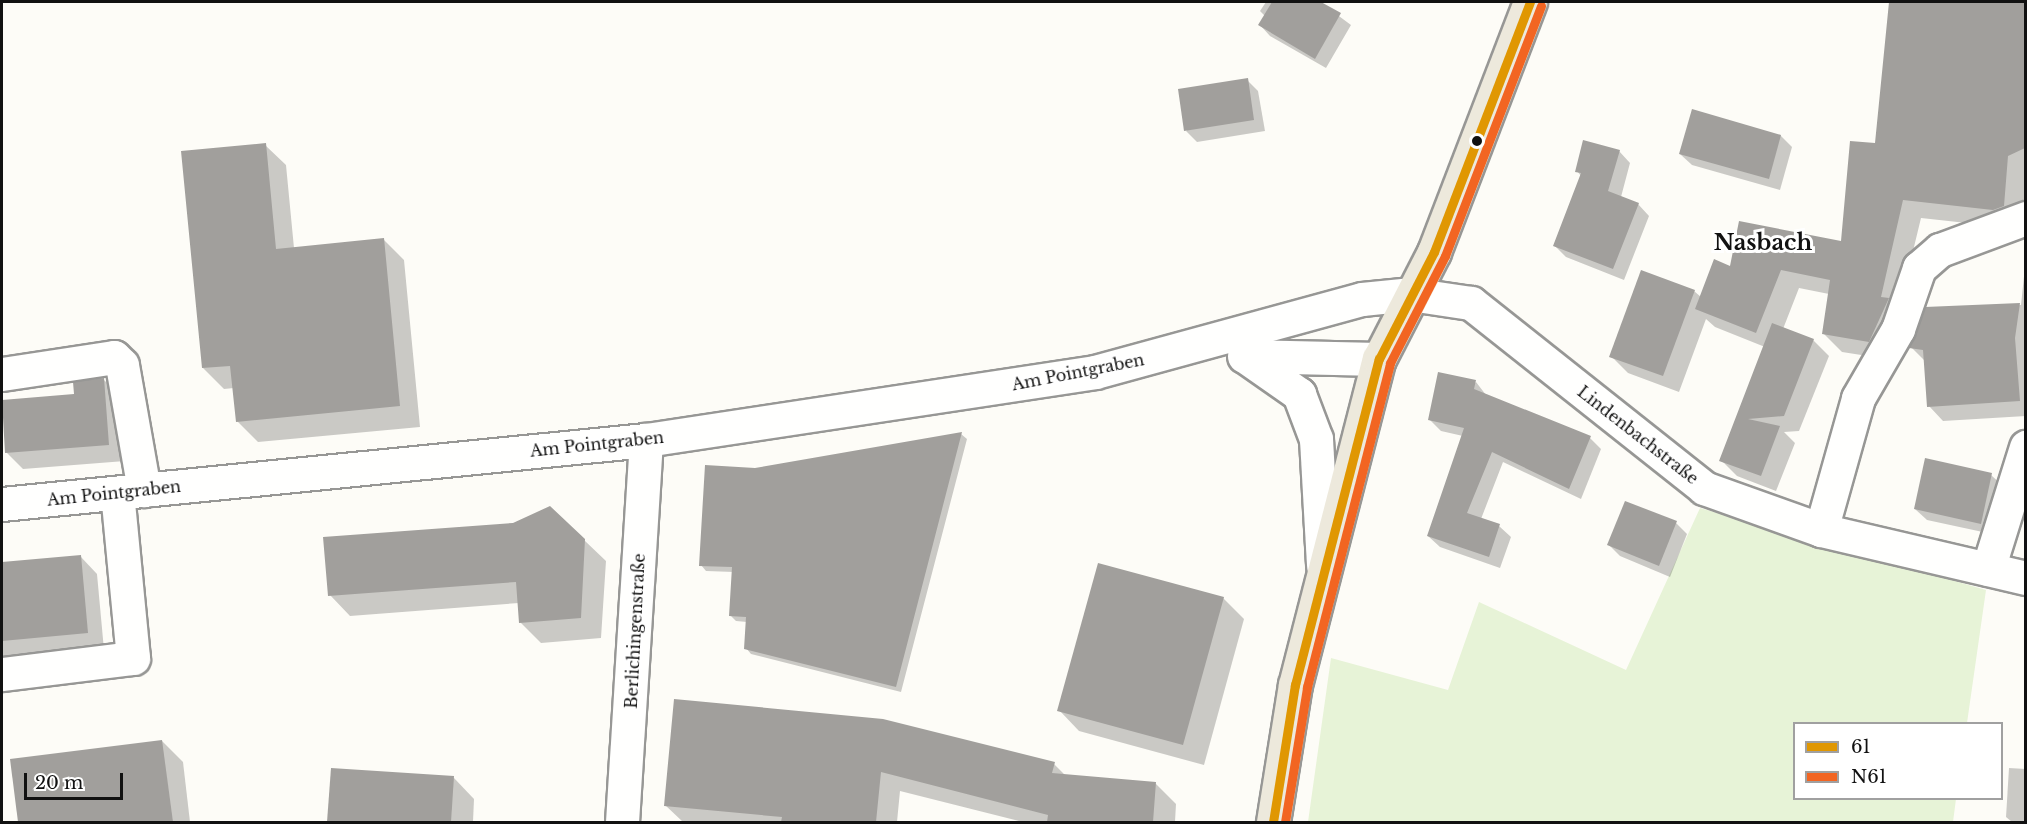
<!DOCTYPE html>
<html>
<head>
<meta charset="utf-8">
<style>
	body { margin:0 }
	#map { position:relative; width:2027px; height:824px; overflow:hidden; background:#fdfcf7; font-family:"Libre Baskerville",serif }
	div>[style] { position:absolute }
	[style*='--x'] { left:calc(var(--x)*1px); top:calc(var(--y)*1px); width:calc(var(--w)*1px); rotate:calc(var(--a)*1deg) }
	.green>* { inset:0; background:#e7f3d7 }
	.shadow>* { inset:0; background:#0003 }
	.building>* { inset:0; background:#a19f9c }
	.roads { filter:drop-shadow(2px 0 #979795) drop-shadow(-2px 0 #979795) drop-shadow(0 2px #979795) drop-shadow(0 -2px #979795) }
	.minor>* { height:33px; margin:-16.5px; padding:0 16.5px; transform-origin:16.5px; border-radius:16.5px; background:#fffffe }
	.major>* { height:33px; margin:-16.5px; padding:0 16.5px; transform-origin:16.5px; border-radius:16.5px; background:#ede9dc }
	.bus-1>* { height:9px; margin:-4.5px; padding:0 4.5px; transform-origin:4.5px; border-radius:4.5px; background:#e09702 }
	.bus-2>* { height:9px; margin:-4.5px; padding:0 4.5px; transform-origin:4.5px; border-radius:4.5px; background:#f26522 }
	.dots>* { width:16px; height:16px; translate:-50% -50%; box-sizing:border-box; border:3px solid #fff; border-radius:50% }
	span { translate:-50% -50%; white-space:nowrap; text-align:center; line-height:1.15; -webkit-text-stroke:6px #fff; paint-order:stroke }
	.street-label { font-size:16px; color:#111 }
	.district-label { font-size:22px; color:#111; font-weight:700 }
	.frame { position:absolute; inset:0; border:3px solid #111; pointer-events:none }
	.legend { position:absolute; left:1793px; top:722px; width:210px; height:78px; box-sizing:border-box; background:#fff; border:2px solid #a0a0a0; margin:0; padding:8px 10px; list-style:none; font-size:18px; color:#111 }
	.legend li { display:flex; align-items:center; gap:12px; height:30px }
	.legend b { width:30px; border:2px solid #a0a0a0 }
	.scale { position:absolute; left:24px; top:773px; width:99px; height:27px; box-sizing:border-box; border:3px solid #111; border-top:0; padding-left:8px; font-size:18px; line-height:21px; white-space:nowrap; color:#111; -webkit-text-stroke:4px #fff; paint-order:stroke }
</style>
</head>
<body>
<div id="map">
	<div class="green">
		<div style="clip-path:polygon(1700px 508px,1986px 590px,1967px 723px,1794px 724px,1794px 798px,1956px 799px,1953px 822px,1308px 822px,1331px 658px,1448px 690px,1479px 602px,1626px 670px)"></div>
	</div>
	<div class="shadow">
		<div style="clip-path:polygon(1266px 2px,1320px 2px,1351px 25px,1326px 68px,1270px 36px,1260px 25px,1265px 16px,1260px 11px)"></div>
		<div style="clip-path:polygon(1890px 2px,2026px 2px,2026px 182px,2021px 224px,2012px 228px,1921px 218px,1887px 359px,1842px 352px,1824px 334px,1829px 294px,1799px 288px,1783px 329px,1813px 340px,1829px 356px,1799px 431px,1784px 432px,1795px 443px,1776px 491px,1737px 476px,1721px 460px,1765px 347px,1715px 327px,1706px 319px,1679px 392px,1628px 373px,1611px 356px,1694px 291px,1701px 297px,1731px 268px,1842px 243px,1877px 144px)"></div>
		<div style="clip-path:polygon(1247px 80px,1258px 91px,1265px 131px,1197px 142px,1186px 131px)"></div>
		<div style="clip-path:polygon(1781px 136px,1792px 147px,1780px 190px,1692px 165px,1680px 154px)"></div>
		<div style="clip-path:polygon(265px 145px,286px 165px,294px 248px,383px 239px,404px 260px,420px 427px,258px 442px,237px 421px,234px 388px,224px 389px,203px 368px)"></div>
		<div style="clip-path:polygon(1619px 151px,1630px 163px,1621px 197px,1638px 204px,1649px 216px,1624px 280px,1566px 257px,1554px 245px,1581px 176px,1577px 171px)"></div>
		<div style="clip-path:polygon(2026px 257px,2026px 416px,1943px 421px,1929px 406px,1926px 362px,1911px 347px,1926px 308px,2021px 305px)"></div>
		<div style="clip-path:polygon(103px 379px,120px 396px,125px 461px,23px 469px,6px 452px,76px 396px)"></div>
		<div style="clip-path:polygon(1476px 382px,1486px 395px,1590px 438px,1601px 449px,1581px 499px,1503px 462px,1481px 519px,1499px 526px,1511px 537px,1500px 568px,1440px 547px,1428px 536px,1463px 436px,1441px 431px,1430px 420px)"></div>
		<div style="clip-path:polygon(961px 434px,967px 439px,901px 692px,751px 654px,746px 648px,747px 622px,736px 621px,731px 616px,734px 572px,706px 571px,701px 565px,755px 469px)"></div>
		<div style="clip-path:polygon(1991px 475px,2003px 486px,1992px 534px,1927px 520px,1915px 509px)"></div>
		<div style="clip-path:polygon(1676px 523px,1687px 534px,1670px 577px,1620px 556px,1609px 545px)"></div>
		<div style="clip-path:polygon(584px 540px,606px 561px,601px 638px,541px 643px,520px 622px,519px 603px,350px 616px,330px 595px)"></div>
		<div style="clip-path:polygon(81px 557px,97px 574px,104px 650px,2px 658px,2px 564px)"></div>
		<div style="clip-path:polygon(1223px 598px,1244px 619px,1204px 765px,1079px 731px,1059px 710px)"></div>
		<div style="clip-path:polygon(676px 701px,1054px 764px,1066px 776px,1156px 784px,1176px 804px,1175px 822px,1023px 822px,900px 791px,897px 822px,683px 822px,665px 805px)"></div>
		<div style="clip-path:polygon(162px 741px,183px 762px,190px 822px,20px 822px,12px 760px)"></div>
		<div style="clip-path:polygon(2009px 768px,2026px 769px,2026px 822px,2012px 822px,2006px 817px)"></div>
		<div style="clip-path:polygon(333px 769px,454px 778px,474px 799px,473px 822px,329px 822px)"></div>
	</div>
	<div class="building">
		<div style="clip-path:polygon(1272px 2px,1321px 2px,1341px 13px,1315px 59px,1258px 25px)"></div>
		<div style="clip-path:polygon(1889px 2px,2025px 2px,2025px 148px,2008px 156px,2004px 206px,1993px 210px,1903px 200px,1881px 297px,1889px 298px,1869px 342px,1822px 334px,1830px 280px,1781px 270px,1756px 333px,1695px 309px,1714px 259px,1730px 266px,1739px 221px,1841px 241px,1850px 141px,1875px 143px)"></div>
		<div style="clip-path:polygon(1248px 78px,1254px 120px,1184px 131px,1178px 89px)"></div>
		<div style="clip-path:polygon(1692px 109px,1781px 135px,1769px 179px,1679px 154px)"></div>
		<div style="clip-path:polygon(1583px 140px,1620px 150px,1608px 191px,1639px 203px,1613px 269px,1553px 246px,1581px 173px,1575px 172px)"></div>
		<div style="clip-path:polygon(266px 143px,276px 249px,384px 238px,400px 406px,236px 422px,230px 366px,202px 368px,181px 151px)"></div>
		<div style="clip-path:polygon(1641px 270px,1695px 290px,1663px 376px,1609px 357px)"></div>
		<div style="clip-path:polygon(2020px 303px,2015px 338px,2020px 401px,1927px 407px,1923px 350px,1909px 348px,1925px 307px)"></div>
		<div style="clip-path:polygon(1772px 323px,1814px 339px,1784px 416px,1748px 419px,1780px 426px,1761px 476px,1719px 461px)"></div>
		<div style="clip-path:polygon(1438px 372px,1476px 380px,1474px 389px,1591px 436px,1569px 489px,1492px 452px,1467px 513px,1500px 524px,1489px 557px,1427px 536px,1464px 428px,1428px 420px)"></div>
		<div style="clip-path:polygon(104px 378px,109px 445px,5px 453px,2px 400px,74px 394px,73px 382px)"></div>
		<div style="clip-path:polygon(962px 432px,896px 687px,744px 649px,746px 617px,729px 616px,732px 567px,699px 566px,705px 465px,755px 468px)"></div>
		<div style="clip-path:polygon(1925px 458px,1992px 473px,1981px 524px,1914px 509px)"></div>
		<div style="clip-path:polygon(1625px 501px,1677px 521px,1659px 566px,1607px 545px)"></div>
		<div style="clip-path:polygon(550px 506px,585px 539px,581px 618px,519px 623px,516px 582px,328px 596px,323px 537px,513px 523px)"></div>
		<div style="clip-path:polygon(81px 555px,88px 633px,2px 641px,2px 562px)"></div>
		<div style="clip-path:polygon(1098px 563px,1224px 597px,1183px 745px,1057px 711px)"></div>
		<div style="clip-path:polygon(674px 699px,883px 719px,1055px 762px,1052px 773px,1156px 782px,1153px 822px,1047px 822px,1048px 815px,881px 772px,876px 822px,781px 822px,782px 817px,664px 806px)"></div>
		<div style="clip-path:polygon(162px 740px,173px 822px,18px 822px,10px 759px)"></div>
		<div style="clip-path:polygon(331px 768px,454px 776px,451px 822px,327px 822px)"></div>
	</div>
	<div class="roads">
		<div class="minor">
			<div style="--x:1244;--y:356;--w:135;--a:1.3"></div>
			<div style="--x:1246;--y:357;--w:65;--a:34.9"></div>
			<div style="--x:1299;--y:394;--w:48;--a:69.3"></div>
			<div style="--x:1316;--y:439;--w:126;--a:86.8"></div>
			<div style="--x:2;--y:374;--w:113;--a:-8.6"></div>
			<div style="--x:114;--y:357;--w:11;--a:45"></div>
			<div style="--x:122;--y:365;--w:127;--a:80"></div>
			<div style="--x:2;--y:504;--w:647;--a:-5.68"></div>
			<div style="--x:646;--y:440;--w:454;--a:-8.6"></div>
			<div style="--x:1095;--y:372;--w:277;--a:-15.3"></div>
			<div style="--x:1362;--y:299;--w:48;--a:-5.9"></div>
			<div style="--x:1410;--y:294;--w:62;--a:8.4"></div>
			<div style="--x:1471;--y:303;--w:298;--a:38.4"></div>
			<div style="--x:1704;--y:488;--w:124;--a:19.7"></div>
			<div style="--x:1821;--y:530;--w:211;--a:13.2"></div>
			<div style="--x:1821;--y:530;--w:137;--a:-74.3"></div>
			<div style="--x:1858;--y:398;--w:80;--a:-59.9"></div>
			<div style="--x:1898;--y:329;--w:65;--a:-71"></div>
			<div style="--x:1919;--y:268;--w:28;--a:-41"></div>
			<div style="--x:1940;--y:250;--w:92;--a:-20.4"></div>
			<div style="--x:1988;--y:569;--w:128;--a:-72.7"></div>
			<div style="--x:2;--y:674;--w:132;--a:-7"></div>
			<div style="--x:133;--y:658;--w:166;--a:-95.5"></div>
			<div style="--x:622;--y:822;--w:383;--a:-86.4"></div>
		</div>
		<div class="major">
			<div style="--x:1273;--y:822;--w:139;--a:-80.9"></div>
			<div style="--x:1295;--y:685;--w:337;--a:-75.6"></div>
			<div style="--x:1379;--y:359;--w:120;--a:-62.8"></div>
			<div style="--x:1434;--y:252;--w:268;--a:-69"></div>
		</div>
	</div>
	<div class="bus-1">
		<div style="--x:1273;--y:822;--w:139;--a:-80.9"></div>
		<div style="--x:1295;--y:685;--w:337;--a:-75.6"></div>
		<div style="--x:1379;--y:359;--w:120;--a:-62.8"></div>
		<div style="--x:1434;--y:252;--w:268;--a:-69"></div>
	</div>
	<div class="bus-2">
		<div style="--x:1285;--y:822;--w:137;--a:-80.7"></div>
		<div style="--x:1307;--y:687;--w:334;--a:-75.6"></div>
		<div style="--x:1390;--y:363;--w:120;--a:-62.8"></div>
		<div style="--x:1445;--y:256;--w:268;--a:-69"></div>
	</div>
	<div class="dots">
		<div style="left:1477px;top:141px;background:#111"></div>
	</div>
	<div class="street-label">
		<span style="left:1078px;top:372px;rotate:-11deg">Am Pointgraben</span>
		<span style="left:1638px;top:435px;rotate:38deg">Lindenbachstraße</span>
		<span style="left:597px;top:444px;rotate:-6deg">Am Pointgraben</span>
		<span style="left:114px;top:493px;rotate:-6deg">Am Pointgraben</span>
		<span style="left:635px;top:631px;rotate:-87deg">Berlichingenstraße</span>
	</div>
	<div class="district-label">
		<span style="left:1763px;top:243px">Nasbach</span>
	</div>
	<div class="frame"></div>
	<ul class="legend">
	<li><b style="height:8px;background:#e09702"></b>61</li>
	<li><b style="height:8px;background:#f26522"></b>N61</li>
	</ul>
	<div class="scale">20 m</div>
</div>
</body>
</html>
